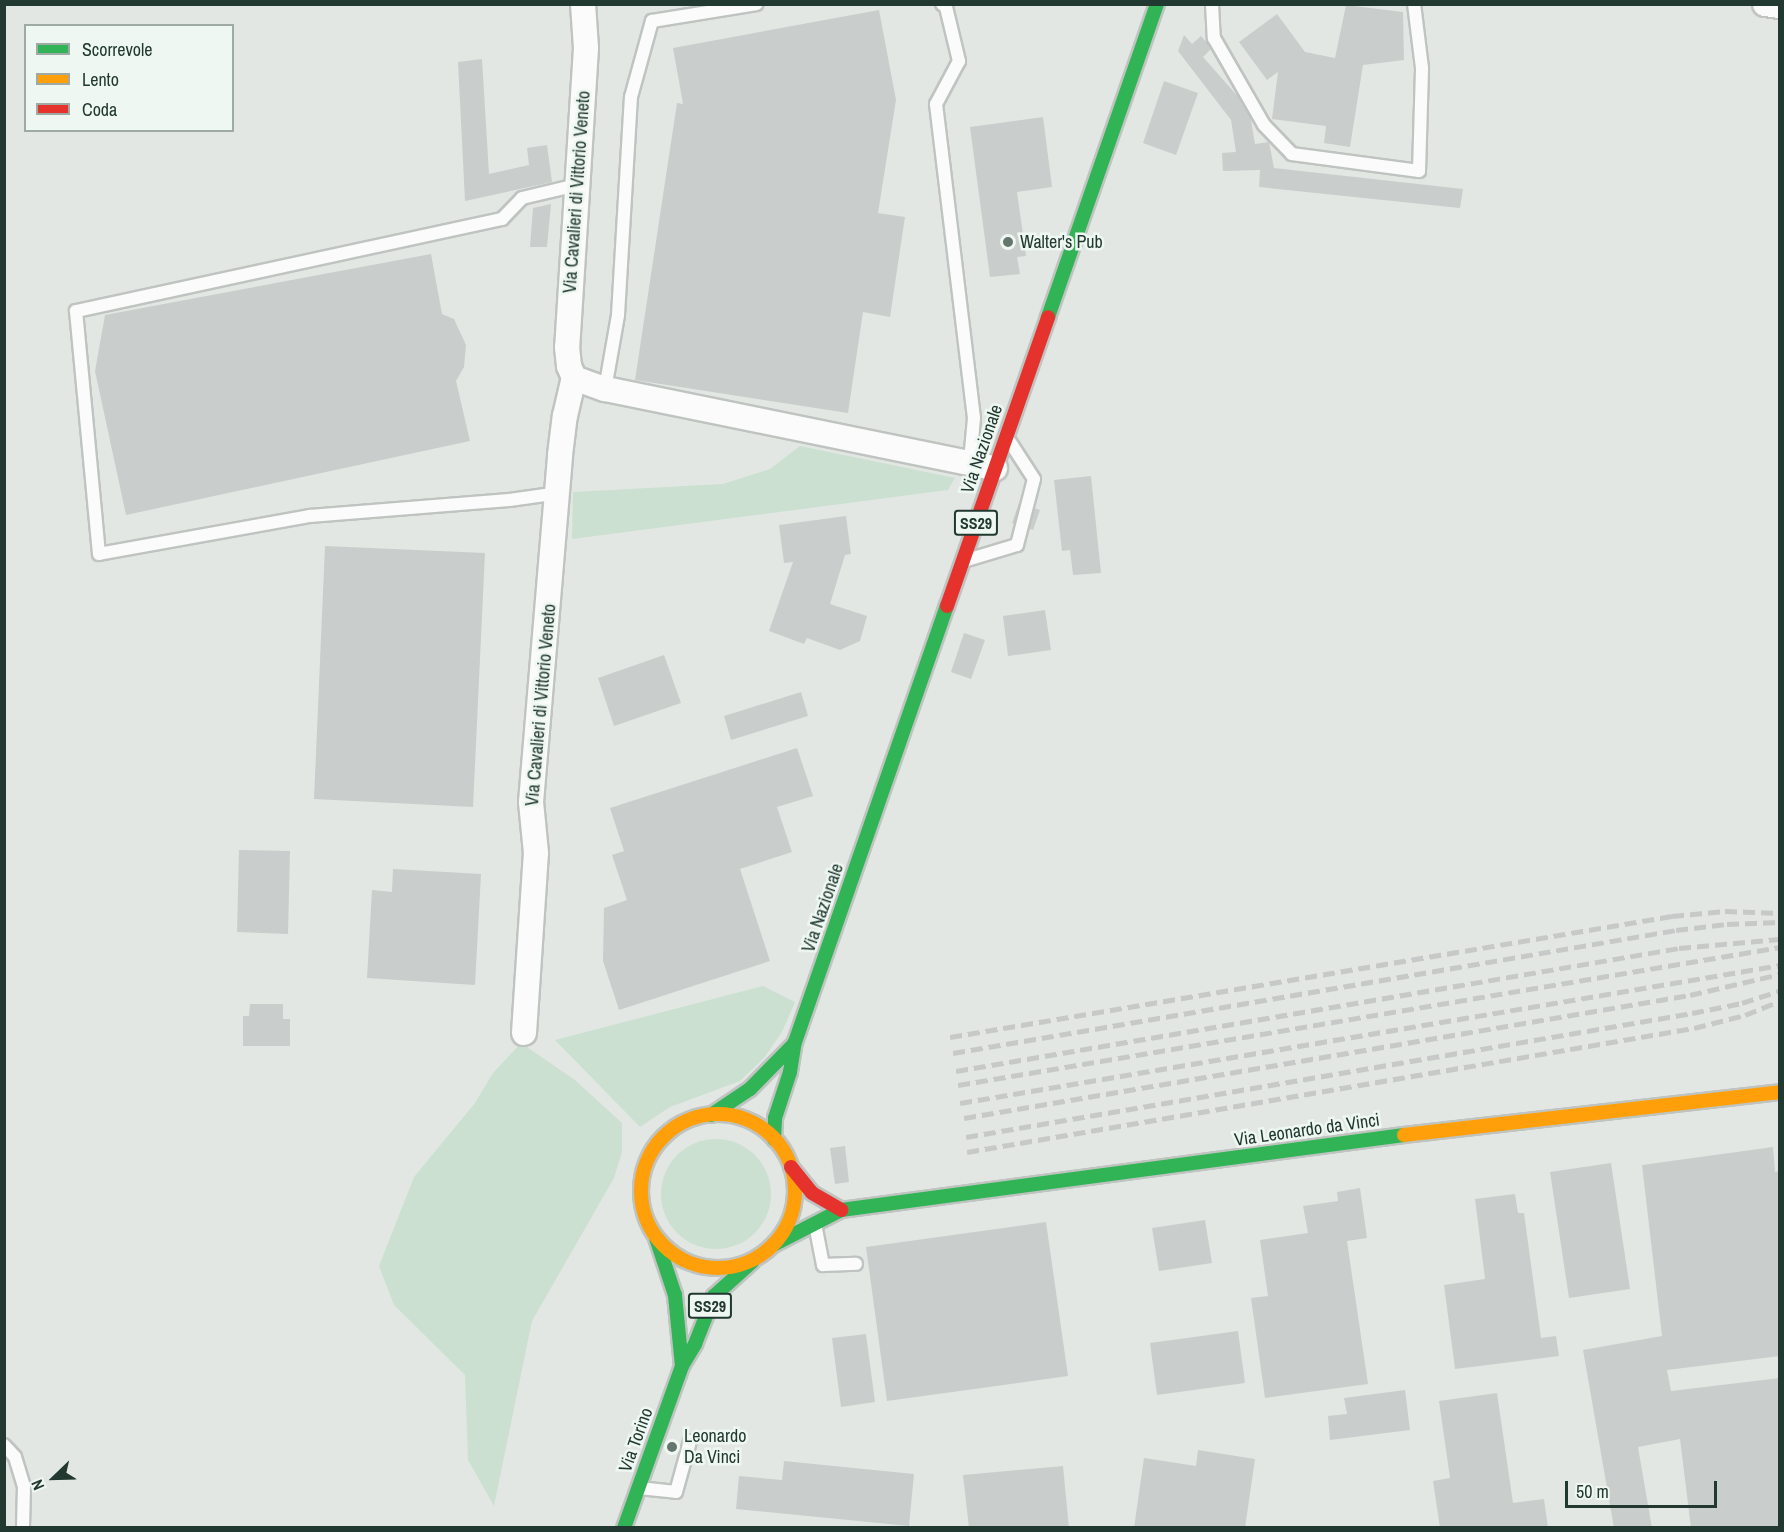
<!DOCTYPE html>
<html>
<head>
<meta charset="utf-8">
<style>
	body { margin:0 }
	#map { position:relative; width:1784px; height:1532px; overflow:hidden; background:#e2e7e4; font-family:"Archivo Narrow",sans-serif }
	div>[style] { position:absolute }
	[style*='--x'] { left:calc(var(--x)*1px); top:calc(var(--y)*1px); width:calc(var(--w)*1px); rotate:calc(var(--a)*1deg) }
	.green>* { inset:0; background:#cbe0d0 }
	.round { border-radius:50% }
	.building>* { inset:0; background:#c9cecc }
	.roads { filter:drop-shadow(2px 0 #bfc4c1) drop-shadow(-2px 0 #bfc4c1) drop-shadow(0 2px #bfc4c1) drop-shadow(0 -2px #bfc4c1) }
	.lane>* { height:12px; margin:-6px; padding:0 6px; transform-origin:6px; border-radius:6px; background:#fbfbfb }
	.street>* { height:24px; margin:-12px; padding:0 12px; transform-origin:12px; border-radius:12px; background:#fbfbfb }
	.fast>* { height:14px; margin:-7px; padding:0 7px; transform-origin:7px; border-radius:7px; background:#30b455 }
	.slow>* { height:14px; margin:-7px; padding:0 7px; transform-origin:7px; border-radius:7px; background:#ff9f0a }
	.slow>.ring { margin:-7px; padding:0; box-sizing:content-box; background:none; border:14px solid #ff9f0a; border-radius:50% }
	.jam>* { height:14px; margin:-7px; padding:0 7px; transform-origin:7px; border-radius:7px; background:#e5322d }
	.rail>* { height:4.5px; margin-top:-2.25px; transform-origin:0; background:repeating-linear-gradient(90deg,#c6c9c8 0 12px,transparent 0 18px) }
	.dots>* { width:16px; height:16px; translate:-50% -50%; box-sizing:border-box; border:3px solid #eff7f2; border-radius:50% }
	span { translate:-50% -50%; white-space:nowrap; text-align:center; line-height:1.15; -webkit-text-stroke:5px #eff7f2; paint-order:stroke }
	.shield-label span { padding:2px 4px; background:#eff7f2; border:2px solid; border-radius:4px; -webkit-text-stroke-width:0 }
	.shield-label { font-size:16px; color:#213930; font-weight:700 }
	.street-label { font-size:18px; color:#213930 }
	.poi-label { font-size:18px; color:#213930 }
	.left { translate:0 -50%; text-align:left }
	.frame { position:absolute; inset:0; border:6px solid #213930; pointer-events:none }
	.legend { position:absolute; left:24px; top:24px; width:210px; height:108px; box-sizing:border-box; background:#eff7f2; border:2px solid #9daba4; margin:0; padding:8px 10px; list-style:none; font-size:18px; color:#213930 }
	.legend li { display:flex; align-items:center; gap:12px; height:30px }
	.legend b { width:30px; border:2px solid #9daba4 }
	.north { position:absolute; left:24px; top:1448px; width:60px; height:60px; -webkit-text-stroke:4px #eff7f2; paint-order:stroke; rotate:247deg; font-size:16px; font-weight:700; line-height:24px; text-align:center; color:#213930 }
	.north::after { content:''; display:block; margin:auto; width:21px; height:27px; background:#213930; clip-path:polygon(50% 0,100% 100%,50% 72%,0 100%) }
	.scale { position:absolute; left:1565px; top:1481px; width:152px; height:27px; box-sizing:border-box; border:3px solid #213930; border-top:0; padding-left:8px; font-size:18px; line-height:21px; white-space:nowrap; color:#213930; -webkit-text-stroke:4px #eff7f2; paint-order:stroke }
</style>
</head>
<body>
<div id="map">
	<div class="green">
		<div style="clip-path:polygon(800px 446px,955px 478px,948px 490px,572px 539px,573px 492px,723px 484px,770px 469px)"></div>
		<div style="clip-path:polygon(763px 986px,795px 1002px,782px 1032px,764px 1058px,740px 1081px,670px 1107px,640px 1127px,555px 1040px)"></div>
		<div style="clip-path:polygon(521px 1043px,575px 1080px,622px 1123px,622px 1152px,614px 1178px,532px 1321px,494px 1506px,468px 1460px,465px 1375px,394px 1305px,379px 1266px,414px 1177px,475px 1103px,493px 1073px)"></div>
		<div class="round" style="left:661px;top:1139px;width:110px;height:110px"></div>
	</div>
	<div class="building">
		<div style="clip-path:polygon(1346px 5px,1403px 12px,1404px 60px,1363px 65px,1350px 147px,1324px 143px,1326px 126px,1272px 119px,1278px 72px,1267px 80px,1239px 42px,1277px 14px,1305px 52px,1335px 58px)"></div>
		<div style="clip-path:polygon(879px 10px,896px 100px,878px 213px,905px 217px,890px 317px,863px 312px,848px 413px,635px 380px,677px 103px,683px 104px,673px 48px)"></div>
		<div style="clip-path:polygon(1184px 35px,1192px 44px,1201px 36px,1212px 48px,1203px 57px,1249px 109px,1255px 144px,1269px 142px,1274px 168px,1463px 189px,1460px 208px,1259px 187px,1260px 170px,1223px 171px,1222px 153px,1236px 152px,1231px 120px,1178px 51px)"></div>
		<div style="clip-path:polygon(482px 59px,489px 174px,529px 165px,527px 148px,547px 145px,552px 182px,465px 201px,458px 62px)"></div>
		<div style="clip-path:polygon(1164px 81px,1198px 93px,1176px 155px,1143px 143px)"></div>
		<div style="clip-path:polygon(1043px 117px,1052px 187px,1017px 192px,1026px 256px,1017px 257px,1020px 274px,990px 277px,970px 127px)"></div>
		<div style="clip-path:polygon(551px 204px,547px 247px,530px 247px,533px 208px)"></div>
		<div style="clip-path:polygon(431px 254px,442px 314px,454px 319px,466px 345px,464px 367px,456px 381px,470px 441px,126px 515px,95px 371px,105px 315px)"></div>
		<div style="clip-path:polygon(1091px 476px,1101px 573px,1073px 575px,1070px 550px,1062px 551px,1054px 480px)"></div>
		<div style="clip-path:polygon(1019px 503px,1040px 510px,1033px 530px,1012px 523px)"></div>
		<div style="clip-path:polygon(846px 516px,851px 554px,845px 555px,830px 604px,867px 616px,860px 641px,840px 650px,807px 638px,804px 644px,769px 631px,793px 562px,784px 563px,779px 525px)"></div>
		<div style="clip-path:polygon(325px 546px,485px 553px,473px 807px,314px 799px)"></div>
		<div style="clip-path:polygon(1045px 610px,1051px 650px,1008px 656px,1003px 616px)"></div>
		<div style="clip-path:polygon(964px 633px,985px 640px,971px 679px,951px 672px)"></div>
		<div style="clip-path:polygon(664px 655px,681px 703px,614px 726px,598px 678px)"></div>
		<div style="clip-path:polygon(801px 692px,808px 716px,731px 740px,724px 716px)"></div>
		<div style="clip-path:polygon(797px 748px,813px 796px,777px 807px,792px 852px,740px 869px,770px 961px,619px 1010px,603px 961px,604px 908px,627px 900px,612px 855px,624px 851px,610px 808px)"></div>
		<div style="clip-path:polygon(239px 850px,290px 851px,288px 934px,237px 932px)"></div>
		<div style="clip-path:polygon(393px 869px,481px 874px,475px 985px,367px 978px,372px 890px,392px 892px)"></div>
		<div style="clip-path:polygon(250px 1004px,283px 1004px,283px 1019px,290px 1019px,290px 1046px,243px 1046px,243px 1016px,249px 1016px)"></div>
		<div style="clip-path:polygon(845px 1146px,849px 1182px,835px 1184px,830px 1148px)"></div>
		<div style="clip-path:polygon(1773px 1147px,1775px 1172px,1780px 1171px,1780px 1356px,1667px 1370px,1671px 1391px,1780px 1378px,1780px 1528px,1691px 1528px,1680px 1439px,1638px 1447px,1652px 1528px,1614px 1528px,1583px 1350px,1662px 1336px,1642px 1165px)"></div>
		<div style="clip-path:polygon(1611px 1163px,1630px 1289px,1569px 1298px,1550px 1172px)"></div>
		<div style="clip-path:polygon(1360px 1188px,1367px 1238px,1347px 1241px,1368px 1384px,1265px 1398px,1251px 1298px,1268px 1296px,1260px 1240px,1308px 1233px,1303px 1206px,1338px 1201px,1337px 1192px)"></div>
		<div style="clip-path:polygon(1515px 1194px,1518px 1213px,1524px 1213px,1541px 1338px,1556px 1336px,1559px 1356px,1455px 1369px,1444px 1285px,1485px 1279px,1475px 1199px)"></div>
		<div style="clip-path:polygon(1205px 1220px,1212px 1263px,1159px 1271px,1152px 1228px)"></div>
		<div style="clip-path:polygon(1046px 1222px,1068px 1376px,887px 1401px,866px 1247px)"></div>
		<div style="clip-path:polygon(1238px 1331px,1245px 1383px,1157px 1395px,1150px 1343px)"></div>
		<div style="clip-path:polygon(866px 1334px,875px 1402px,841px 1407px,832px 1338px)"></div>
		<div style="clip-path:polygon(1405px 1390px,1410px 1430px,1330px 1440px,1328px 1416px,1347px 1414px,1344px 1398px)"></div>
		<div style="clip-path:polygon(1497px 1393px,1513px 1503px,1544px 1499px,1548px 1528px,1440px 1528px,1433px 1481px,1450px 1478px,1439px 1401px)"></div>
		<div style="clip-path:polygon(1198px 1450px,1255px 1459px,1245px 1528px,1134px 1528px,1144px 1458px,1196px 1466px)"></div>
		<div style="clip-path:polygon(784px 1461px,914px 1474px,909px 1526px,736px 1509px,739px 1476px,782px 1480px)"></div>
		<div style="clip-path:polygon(1063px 1466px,1069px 1528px,969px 1528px,963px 1475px)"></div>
	</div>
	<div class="roads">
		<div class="lane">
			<div style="--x:942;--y:4;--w:5;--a:37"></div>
			<div style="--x:946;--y:7;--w:56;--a:76.5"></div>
			<div style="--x:959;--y:61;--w:49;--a:118.1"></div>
			<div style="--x:936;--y:104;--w:316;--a:83.1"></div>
			<div style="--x:974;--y:418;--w:43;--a:95.3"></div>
			<div style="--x:1212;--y:4;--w:34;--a:87"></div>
			<div style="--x:1214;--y:38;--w:100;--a:60.1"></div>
			<div style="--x:1264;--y:125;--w:40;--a:46"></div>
			<div style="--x:1292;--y:154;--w:128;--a:7.6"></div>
			<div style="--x:1419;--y:171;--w:103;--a:-88.3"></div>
			<div style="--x:1422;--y:68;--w:64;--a:-97.1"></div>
			<div style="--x:605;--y:389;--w:75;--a:-80"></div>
			<div style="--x:618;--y:315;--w:218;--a:-86.6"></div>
			<div style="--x:631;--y:97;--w:79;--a:-74.6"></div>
			<div style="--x:652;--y:21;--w:106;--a:-9.2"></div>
			<div style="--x:559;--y:493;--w:50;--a:172"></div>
			<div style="--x:509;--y:500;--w:200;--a:175.4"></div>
			<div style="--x:310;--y:516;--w:214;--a:169.8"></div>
			<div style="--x:99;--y:554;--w:244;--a:-95.4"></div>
			<div style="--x:76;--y:311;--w:436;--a:-12.2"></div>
			<div style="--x:502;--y:219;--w:29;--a:-46"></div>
			<div style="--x:522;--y:198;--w:57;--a:-13.3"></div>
			<div style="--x:967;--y:560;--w:52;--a:-16.7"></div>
			<div style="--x:1017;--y:545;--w:68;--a:-75.6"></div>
			<div style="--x:1034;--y:479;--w:44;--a:-123"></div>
			<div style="--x:815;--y:1224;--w:42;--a:79"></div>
			<div style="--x:823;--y:1265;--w:33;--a:-2"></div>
			<div style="--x:4;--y:1445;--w:16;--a:47"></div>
			<div style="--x:15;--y:1457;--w:30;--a:73"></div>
			<div style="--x:24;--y:1486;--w:42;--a:91.4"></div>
			<div style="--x:639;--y:1488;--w:37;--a:6"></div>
			<div style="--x:676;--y:1492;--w:53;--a:-74.6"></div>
		</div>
		<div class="street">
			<div style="--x:583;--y:4;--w:44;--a:86.1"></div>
			<div style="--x:586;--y:48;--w:300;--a:93.6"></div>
			<div style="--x:567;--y:347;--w:19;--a:84"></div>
			<div style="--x:569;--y:366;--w:13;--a:67"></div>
			<div style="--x:574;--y:378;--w:33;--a:20"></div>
			<div style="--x:605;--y:389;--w:398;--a:11.5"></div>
			<div style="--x:1765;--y:4;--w:15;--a:8"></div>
			<div style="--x:524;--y:1033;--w:180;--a:-86.2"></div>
			<div style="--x:536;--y:853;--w:51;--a:-95.6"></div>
			<div style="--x:531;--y:802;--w:348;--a:-85.2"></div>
			<div style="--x:560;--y:455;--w:39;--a:-83"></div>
			<div style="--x:565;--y:416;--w:39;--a:-77"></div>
		</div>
		<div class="fast">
			<div style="--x:1048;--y:317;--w:331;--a:-70.8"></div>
			<div style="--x:711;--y:1115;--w:47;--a:-33.7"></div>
			<div style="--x:750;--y:1089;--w:63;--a:-45.6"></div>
			<div style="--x:774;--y:1139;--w:21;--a:-87"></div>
			<div style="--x:775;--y:1118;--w:48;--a:-71.9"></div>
			<div style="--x:790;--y:1072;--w:30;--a:-81"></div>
			<div style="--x:795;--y:1042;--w:462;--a:-70.8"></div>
			<div style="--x:656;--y:1238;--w:60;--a:71.6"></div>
			<div style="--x:675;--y:1295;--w:71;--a:84.4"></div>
			<div style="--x:773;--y:1245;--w:76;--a:-27.2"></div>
			<div style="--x:841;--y:1210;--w:568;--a:-7.59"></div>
			<div style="--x:624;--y:1528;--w:172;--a:-70.3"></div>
			<div style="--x:682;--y:1366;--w:26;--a:-59"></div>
			<div style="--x:695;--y:1344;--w:52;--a:-68.4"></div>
			<div style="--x:714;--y:1296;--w:52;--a:-41.9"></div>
		</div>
		<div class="slow">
			<div class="ring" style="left:641px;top:1114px;width:140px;height:140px"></div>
			<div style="--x:1404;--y:1135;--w:378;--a:-6.5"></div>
		</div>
		<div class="jam">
			<div style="--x:947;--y:606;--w:306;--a:-70.7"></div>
			<div style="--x:791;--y:1167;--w:33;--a:51"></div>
			<div style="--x:812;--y:1193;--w:34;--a:30"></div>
		</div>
	</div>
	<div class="rail">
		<div style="--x:950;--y:1037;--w:732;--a:-9.51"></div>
		<div style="--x:1672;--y:916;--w:53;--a:-5.4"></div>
		<div style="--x:1725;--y:911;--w:55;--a:2.1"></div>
		<div style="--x:953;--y:1053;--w:733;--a:-9.65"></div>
		<div style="--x:1676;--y:930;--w:51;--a:-6.7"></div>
		<div style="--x:1727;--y:924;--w:53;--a:-2.2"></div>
		<div style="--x:956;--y:1071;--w:733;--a:-9.65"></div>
		<div style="--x:1679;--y:948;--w:101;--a:-5.1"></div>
		<div style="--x:958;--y:1085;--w:834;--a:-9.53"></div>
		<div style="--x:960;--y:1103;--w:832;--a:-9.55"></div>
		<div style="--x:964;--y:1118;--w:736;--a:-9.62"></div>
		<div style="--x:1690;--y:995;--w:92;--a:-13.1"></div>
		<div style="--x:966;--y:1137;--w:737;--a:-9.69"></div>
		<div style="--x:1692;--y:1013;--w:51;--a:-11.3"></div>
		<div style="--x:1742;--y:1003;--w:40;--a:-18"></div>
		<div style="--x:967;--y:1152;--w:737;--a:-9.68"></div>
		<div style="--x:1694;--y:1028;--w:53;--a:-14.3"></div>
		<div style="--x:1745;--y:1015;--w:38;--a:-22"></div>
	</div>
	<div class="dots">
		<div style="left:1008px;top:242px;background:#65766f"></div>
		<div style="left:672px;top:1447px;background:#65766f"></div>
	</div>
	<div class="shield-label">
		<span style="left:976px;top:523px">SS29</span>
		<span style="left:710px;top:1306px">SS29</span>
	</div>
	<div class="street-label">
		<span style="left:577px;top:192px;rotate:-86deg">Via Cavalieri di Vittorio Veneto</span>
		<span style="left:982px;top:449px;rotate:-71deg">Via Nazionale</span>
		<span style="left:541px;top:705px;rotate:-85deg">Via Cavalieri di Vittorio Veneto</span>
		<span style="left:823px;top:908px;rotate:-71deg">Via Nazionale</span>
		<span style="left:1307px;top:1130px;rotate:-8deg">Via Leonardo da Vinci</span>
		<span style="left:636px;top:1440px;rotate:-70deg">Via Torino</span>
	</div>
	<div class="poi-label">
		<span class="left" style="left:1020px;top:242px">Walter's Pub</span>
		<span class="left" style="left:684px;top:1447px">Leonardo<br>Da Vinci</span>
	</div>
	<div class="frame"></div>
	<ul class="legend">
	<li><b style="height:8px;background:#30b455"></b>Scorrevole</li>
	<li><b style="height:8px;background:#ff9f0a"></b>Lento</li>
	<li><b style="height:8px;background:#e5322d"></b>Coda</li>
	</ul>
	<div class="north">N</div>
	<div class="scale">50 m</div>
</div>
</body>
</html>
